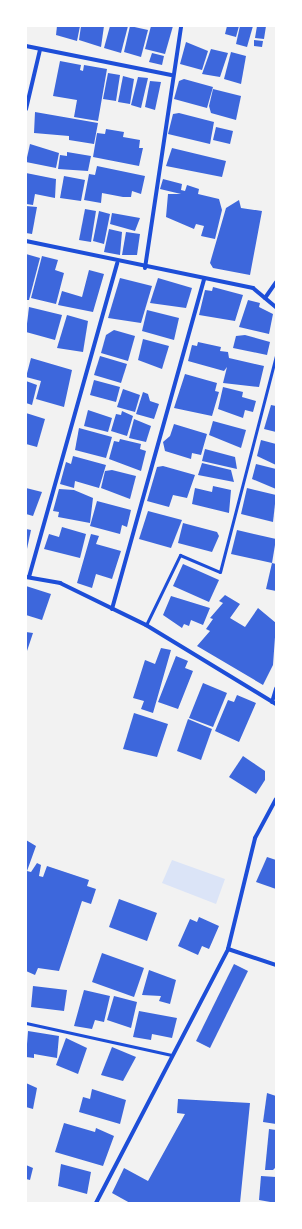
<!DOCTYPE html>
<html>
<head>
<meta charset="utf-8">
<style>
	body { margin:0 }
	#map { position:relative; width:302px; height:1229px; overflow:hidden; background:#f2f2f2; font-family:Lora,serif }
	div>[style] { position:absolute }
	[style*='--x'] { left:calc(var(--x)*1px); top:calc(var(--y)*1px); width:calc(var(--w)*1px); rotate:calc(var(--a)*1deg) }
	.green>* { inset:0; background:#dbe4f7 }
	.building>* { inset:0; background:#3d67dc }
	.service>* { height:3px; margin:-1.5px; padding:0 1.5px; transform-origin:1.5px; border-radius:1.5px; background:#1d4ed8 }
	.minor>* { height:4px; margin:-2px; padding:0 2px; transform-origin:2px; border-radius:2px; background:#1d4ed8 }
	span { translate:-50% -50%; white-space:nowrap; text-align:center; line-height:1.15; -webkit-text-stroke:4px #fff; paint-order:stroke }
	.frame { position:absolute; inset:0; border:27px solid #fff; pointer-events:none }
</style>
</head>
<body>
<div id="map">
	<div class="green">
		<div style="clip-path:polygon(172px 860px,225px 879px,216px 904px,162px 883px)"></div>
	</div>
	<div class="building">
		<div style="clip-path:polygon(57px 26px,80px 26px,77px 41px,56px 35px)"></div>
		<div style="clip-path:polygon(81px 26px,104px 26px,101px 47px,79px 40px)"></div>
		<div style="clip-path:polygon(110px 26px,128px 26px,121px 53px,104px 48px)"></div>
		<div style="clip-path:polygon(130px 26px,148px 30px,141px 57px,124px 52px)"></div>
		<div style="clip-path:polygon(151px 26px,173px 26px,165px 54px,145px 49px)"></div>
		<div style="clip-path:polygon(227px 26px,239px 26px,236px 37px,225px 34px)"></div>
		<div style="clip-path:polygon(240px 26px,253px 26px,247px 47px,236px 44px)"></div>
		<div style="clip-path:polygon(257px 26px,266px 26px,264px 39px,255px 38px)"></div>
		<div style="clip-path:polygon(254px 40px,263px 41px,262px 47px,254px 46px)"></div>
		<div style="clip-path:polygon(186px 42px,208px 51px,202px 70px,180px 64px)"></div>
		<div style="clip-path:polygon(211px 49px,228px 53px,220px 77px,202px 74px)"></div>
		<div style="clip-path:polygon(231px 52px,246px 56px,241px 84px,224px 79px)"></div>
		<div style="clip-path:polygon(152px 53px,164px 56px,162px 65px,149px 62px)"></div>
		<div style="clip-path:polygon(60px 61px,81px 65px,80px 70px,83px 71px,84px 65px,107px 69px,98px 121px,74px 117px,77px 100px,53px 96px)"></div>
		<div style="clip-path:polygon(108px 73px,120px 75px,116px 101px,103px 99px)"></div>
		<div style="clip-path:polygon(123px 76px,134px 79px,130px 104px,118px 102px)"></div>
		<div style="clip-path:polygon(138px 77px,148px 78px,141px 108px,131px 105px)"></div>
		<div style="clip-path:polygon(184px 79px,213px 87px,207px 108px,174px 99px,179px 81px)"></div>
		<div style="clip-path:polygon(150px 81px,161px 82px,155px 110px,145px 107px)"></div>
		<div style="clip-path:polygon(213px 89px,241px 96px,236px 120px,211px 113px,209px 106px)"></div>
		<div style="clip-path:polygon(35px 112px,98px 123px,94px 144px,69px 140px,69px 136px,34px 133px)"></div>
		<div style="clip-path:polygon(179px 113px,214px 122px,210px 144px,168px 134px,173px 114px)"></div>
		<div style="clip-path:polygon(216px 127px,233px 131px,230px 144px,213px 140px)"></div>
		<div style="clip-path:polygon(106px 129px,124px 132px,123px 137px,140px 140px,139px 148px,143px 148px,139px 166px,93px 157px,97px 133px,105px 134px)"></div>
		<div style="clip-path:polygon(30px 144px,59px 153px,56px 168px,26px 162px)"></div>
		<div style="clip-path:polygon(172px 148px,226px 161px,222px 177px,166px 166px)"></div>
		<div style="clip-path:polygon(67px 152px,91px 156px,88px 171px,58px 169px,60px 155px,67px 156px)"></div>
		<div style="clip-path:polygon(97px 166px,145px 176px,141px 194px,132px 191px,131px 197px,123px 197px,102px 193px,101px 203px,84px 200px,89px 174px,95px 175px)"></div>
		<div style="clip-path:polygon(26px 173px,56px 179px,55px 198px,35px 194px,33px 205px,26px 204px)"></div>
		<div style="clip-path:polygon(64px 176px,85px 180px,81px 201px,60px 198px)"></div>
		<div style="clip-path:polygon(163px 179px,182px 184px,181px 190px,185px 191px,187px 185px,199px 189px,198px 194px,219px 199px,222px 210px,215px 239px,201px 236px,204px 226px,196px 224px,194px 229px,166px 217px,168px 194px,181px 194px,160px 189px)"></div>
		<div style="clip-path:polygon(239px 200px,241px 208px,262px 211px,250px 275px,213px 268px,210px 263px,226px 208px)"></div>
		<div style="clip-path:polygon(26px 206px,37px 207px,32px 234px,26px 233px)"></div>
		<div style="clip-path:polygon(85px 209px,96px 211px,91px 242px,79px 240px)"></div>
		<div style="clip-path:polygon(99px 211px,110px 214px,104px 244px,93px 241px)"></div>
		<div style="clip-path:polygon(112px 213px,140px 218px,135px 231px,110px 224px)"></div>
		<div style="clip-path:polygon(109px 229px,122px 232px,120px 255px,104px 252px)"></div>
		<div style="clip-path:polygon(126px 232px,140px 234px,137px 255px,122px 255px)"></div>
		<div style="clip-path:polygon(26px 254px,40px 258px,29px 300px,26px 300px)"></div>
		<div style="clip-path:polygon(42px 256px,58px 260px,55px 270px,64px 273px,56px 304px,31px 298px)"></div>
		<div style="clip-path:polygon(89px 270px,104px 274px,93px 312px,58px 305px,62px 291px,82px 297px)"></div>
		<div style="clip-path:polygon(120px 278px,152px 286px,141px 323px,108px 318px)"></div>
		<div style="clip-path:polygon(158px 278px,192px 288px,186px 308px,150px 303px)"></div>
		<div style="clip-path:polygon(213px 287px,243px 295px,235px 321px,199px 315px,205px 290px,212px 291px)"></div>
		<div style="clip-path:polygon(248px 300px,260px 303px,259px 307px,273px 314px,269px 334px,239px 327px)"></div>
		<div style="clip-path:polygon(29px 307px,62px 315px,55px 340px,26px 332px)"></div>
		<div style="clip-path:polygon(147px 310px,179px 318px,174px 340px,142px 331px)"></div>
		<div style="clip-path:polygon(67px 315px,88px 321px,83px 352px,57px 348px)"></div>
		<div style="clip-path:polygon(114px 330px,135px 336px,128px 361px,101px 353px,106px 335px)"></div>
		<div style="clip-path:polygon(245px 335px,270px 342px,267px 355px,233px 348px,236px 336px)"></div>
		<div style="clip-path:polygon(143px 339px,169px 346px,162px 369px,138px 360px)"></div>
		<div style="clip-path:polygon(198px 342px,221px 347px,220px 351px,228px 352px,229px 358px,264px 366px,259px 387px,223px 383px,227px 367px,224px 371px,188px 361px,192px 345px,197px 346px)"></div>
		<div style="clip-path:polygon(100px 356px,127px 364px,121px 383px,94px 375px)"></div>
		<div style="clip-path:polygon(31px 358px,72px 370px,64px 407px,36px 399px,41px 381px,26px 377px)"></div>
		<div style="clip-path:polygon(185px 374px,217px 383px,215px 391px,219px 392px,212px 416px,174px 408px)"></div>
		<div style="clip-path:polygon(94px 380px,120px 387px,116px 402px,90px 395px)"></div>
		<div style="clip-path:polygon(26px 381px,37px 385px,32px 405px,26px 403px)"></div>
		<div style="clip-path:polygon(223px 387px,243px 392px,242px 397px,256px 401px,253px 412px,245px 410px,243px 418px,218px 409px)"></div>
		<div style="clip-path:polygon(123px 389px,140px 395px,135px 412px,117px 407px)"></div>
		<div style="clip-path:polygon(143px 392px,148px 394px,150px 401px,159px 404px,154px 419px,136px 414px)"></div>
		<div style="clip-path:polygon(271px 405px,276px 406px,276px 432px,264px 429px)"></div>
		<div style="clip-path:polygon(88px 410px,112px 418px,108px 432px,84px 426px)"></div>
		<div style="clip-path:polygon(122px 411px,133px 416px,127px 436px,111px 431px,116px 414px,121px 415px)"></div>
		<div style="clip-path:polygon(26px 413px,45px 419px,37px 447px,26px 444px)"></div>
		<div style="clip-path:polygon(134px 419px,151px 426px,146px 442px,129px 438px)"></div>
		<div style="clip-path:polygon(213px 421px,246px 430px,241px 448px,209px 435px)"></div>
		<div style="clip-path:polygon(174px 424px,207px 434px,201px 455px,192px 453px,191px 459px,165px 451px,163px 442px,170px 436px)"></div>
		<div style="clip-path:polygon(79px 428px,112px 437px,106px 458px,75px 450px)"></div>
		<div style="clip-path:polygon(120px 439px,141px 444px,140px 449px,146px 451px,141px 471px,109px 459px,114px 441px,119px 442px)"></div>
		<div style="clip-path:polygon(261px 440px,276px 444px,276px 465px,257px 456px)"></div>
		<div style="clip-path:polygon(205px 449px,235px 457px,237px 469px,202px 461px)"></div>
		<div style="clip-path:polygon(73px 456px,106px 465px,99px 488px,75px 481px,74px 488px,60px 484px,66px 462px,71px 464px)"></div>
		<div style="clip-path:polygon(202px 463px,231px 470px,234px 482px,198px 475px)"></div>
		<div style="clip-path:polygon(256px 464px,276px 469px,276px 489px,252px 479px)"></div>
		<div style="clip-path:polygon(163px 466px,195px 475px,187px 498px,173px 495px,169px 507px,147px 501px,157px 467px)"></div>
		<div style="clip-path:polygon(112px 470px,136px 476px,130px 499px,101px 488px,105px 471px)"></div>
		<div style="clip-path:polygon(213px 486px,231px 490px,229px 513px,192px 504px,195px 488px,212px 492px)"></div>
		<div style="clip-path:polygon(26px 488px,42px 492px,33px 516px,26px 514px)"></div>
		<div style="clip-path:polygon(247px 488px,276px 495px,273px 522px,241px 514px)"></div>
		<div style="clip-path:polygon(59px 489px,74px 490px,93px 498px,90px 523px,58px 517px,59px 512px,53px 511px)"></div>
		<div style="clip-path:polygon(97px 501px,131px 510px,127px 527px,122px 525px,120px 534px,90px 526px)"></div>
		<div style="clip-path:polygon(148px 511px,182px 520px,171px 548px,139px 539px)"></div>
		<div style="clip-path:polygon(183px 523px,217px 532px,219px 536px,212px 552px,178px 543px)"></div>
		<div style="clip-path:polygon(62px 527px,86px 534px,80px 558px,44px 549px,49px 534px,59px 537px)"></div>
		<div style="clip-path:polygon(26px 529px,31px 530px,27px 549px,26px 549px)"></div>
		<div style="clip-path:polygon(237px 530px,276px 539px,272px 563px,231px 554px)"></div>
		<div style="clip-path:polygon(91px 534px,99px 536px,96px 544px,121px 551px,112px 579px,96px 574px,92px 588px,77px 583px)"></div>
		<div style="clip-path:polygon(272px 563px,276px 564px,276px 591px,266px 589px)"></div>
		<div style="clip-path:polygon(183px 564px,219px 580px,209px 602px,173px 586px)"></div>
		<div style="clip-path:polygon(26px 586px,51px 594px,42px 620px,26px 615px)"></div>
		<div style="clip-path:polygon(225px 595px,240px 604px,230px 618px,245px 627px,258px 608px,276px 623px,273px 665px,263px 685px,197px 646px,210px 631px,206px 629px,213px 619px,210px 618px,223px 603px,219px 601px)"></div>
		<div style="clip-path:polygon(171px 596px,210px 608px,203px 625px,191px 620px,189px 626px,184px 624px,182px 628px,163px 615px)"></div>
		<div style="clip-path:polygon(26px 632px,33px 633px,27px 651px,26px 651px)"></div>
		<div style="clip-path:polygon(161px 648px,171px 650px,153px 713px,141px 709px,144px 701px,133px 698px,145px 660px,155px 664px)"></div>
		<div style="clip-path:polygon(176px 656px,188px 661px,185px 668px,193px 671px,178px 709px,158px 702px)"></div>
		<div style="clip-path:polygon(203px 683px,227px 693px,213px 727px,189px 718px)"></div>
		<div style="clip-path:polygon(237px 695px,256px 703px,239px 742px,215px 731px,228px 700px,234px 702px)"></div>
		<div style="clip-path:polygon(134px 713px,168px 724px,157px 757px,123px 749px)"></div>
		<div style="clip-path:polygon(188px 719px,212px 729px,201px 760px,177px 751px)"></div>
		<div style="clip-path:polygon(243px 756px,265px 771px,265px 780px,256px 794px,229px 777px)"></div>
		<div style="clip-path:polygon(26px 840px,36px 846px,27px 871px,31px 872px,37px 863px,41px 865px,39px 876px,43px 877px,47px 866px,89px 880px,87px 886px,96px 889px,91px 904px,82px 901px,59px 971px,38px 968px,35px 975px,26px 971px)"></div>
		<div style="clip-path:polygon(267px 857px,276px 860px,276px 889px,256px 882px)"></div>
		<div style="clip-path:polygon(119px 899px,157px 913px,147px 941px,109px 927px)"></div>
		<div style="clip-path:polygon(199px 917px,219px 926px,209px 949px,202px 946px,198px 955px,178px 946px,190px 919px,197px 922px)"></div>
		<div style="clip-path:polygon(102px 953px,144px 968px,134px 997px,92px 982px)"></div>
		<div style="clip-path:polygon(234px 964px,248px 971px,210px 1048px,196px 1041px)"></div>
		<div style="clip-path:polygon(149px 970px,176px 980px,170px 1004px,159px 1001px,161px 996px,142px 995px)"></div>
		<div style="clip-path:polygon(33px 986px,67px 990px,64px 1011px,31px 1007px)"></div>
		<div style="clip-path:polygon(84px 990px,110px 996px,104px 1022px,95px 1020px,92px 1029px,74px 1026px)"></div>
		<div style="clip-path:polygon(114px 996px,137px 1002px,131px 1028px,107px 1020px)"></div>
		<div style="clip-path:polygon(139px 1011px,177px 1018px,172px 1038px,152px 1034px,151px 1040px,133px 1037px)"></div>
		<div style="clip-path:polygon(28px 1031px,59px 1036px,57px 1058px,34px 1054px,34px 1058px,26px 1057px)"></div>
		<div style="clip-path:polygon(66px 1038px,87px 1048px,78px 1074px,56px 1065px)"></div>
		<div style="clip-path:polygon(112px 1047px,136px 1057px,123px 1081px,101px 1075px)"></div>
		<div style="clip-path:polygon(26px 1083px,37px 1088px,33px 1109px,26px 1107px)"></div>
		<div style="clip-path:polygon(92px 1089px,126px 1100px,120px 1124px,79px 1112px,83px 1097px,90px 1099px)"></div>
		<div style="clip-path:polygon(267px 1093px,276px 1096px,276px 1124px,263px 1122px)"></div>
		<div style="clip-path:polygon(178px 1099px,250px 1103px,240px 1203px,130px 1203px,112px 1193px,124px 1168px,148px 1181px,185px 1114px,177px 1113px)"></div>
		<div style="clip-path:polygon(64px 1123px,95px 1132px,96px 1128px,114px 1136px,103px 1166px,55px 1152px)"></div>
		<div style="clip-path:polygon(269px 1129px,276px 1130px,276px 1167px,273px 1170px,265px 1170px)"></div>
		<div style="clip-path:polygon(61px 1164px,91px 1172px,87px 1194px,58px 1186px)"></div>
		<div style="clip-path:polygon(26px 1165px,33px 1168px,30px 1180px,26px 1179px)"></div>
		<div style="clip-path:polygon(261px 1176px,276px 1177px,276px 1203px,259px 1200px)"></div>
	</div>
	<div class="service">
		<div style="--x:146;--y:625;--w:78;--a:-64.1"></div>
		<div style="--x:180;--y:555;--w:43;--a:23"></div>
		<div style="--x:220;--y:572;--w:223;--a:-75.5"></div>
		<div style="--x:26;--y:1023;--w:149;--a:12.4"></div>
	</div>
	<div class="minor">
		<div style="--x:26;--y:46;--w:148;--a:11.3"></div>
		<div style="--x:26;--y:109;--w:61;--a:-76.7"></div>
		<div style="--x:26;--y:241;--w:232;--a:11.7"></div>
		<div style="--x:253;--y:288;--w:30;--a:40"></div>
		<div style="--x:145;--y:268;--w:245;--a:-81.5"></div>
		<div style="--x:265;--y:298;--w:19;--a:-55"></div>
		<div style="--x:26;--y:577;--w:35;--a:10"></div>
		<div style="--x:60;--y:583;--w:96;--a:26"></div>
		<div style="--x:146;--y:625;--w:152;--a:31.3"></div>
		<div style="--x:29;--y:577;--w:326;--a:-74.3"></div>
		<div style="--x:112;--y:609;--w:343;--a:-74.4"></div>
		<div style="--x:272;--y:702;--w:14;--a:-73"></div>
		<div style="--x:228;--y:949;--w:51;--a:18.4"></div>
		<div style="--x:96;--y:1203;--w:286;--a:-62.5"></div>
		<div style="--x:228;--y:949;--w:114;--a:-76.3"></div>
		<div style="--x:255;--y:838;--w:44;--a:-61.7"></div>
	</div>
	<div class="frame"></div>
</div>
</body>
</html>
